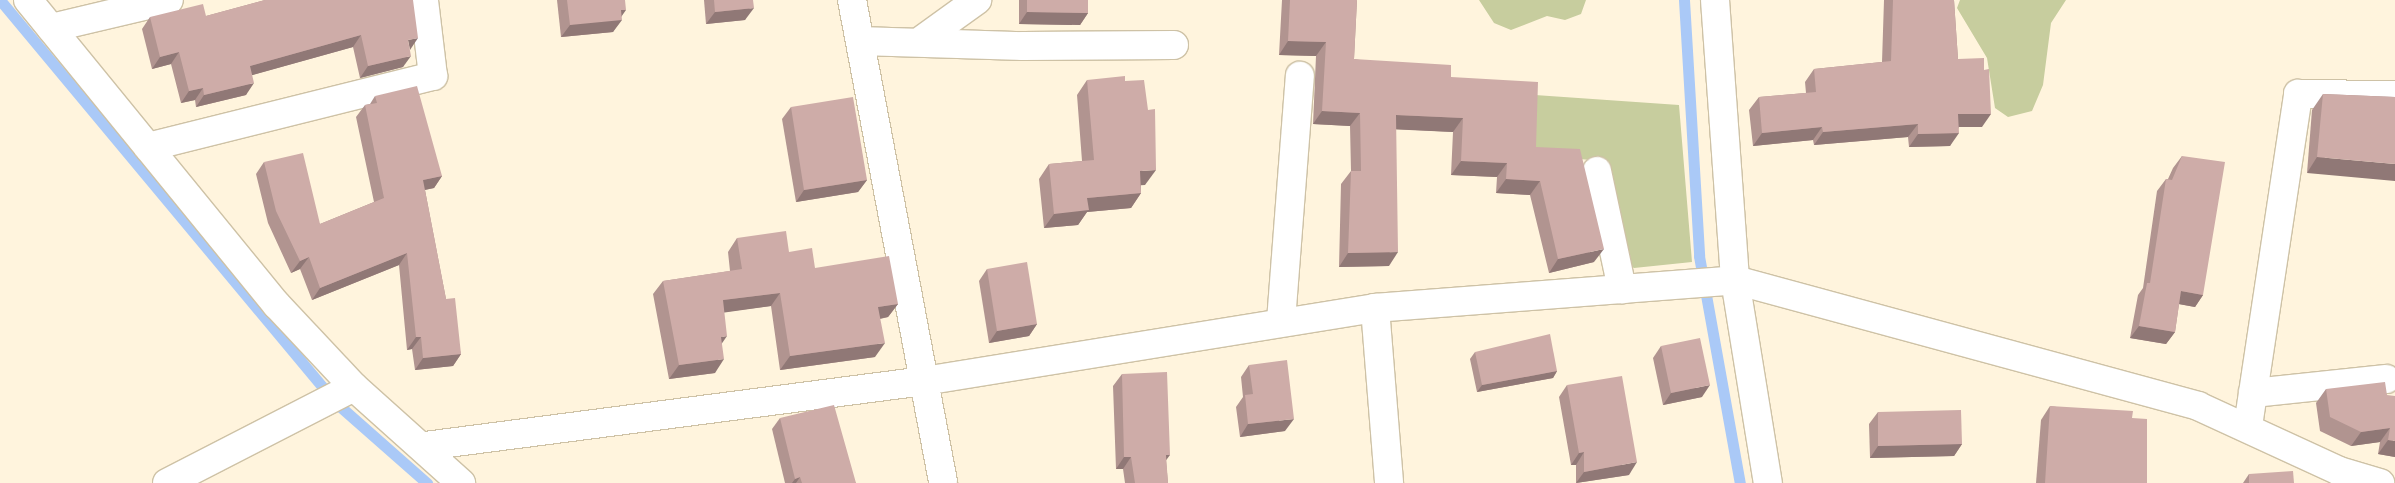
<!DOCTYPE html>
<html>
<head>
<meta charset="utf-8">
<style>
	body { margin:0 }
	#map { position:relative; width:2395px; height:483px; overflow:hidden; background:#fff4dd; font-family:"Public Sans",sans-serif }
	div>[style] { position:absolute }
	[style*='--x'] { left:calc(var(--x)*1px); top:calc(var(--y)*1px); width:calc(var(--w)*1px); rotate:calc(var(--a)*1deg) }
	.green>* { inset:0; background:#c7cd9e }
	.stream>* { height:11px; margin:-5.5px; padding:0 5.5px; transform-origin:5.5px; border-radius:5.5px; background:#aac9f7 }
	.roads { filter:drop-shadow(1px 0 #cec2a6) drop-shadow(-1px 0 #cec2a6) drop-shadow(0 1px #cec2a6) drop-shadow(0 -1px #cec2a6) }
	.minor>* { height:28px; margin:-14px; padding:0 14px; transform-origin:14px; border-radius:14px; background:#fff }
	.wall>* { inset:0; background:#b19490 }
	.shaded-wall>* { inset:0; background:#907876 }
	.building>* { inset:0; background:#ceaca8 }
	span { translate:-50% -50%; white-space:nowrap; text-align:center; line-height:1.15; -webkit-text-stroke:4px #fff4dd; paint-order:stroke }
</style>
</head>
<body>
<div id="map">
	<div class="green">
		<div style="clip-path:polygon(1479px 0,1586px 0,1581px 14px,1565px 20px,1547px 16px,1511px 30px,1494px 23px)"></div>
		<div style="clip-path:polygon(1960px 0,2066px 0,2051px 23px,2043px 85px,2032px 111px,2008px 117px,1995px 108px,1987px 58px,1957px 8px)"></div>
		<div style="clip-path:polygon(1535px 95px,1679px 105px,1692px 262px,1634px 268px,1626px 263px,1603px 161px,1532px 155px)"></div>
	</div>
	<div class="stream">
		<div style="--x:0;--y:0;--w:523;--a:50.19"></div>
		<div style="--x:335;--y:402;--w:123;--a:41.4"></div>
		<div style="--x:1684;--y:0;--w:256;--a:86.6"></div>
		<div style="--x:1699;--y:256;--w:231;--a:79.8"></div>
	</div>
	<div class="roads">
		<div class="minor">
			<div style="--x:28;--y:0;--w:394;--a:50.8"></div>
			<div style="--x:277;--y:305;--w:112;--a:46.8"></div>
			<div style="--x:354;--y:387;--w:144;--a:41.9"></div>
			<div style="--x:852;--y:0;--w:491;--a:79.3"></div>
			<div style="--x:1715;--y:0;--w:281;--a:85.9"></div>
			<div style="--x:1735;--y:280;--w:206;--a:80.8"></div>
			<div style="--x:51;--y:28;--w:121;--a:-13.3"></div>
			<div style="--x:923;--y:39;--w:67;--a:-35.8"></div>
			<div style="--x:860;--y:41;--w:163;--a:1.8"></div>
			<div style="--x:1023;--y:46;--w:151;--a:-0.4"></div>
			<div style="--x:148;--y:147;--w:294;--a:-14"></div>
			<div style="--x:433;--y:76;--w:77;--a:-96.8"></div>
			<div style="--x:1597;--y:171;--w:121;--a:78"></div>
			<div style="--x:1375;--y:308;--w:176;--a:85.4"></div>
			<div style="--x:1281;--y:321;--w:246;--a:-85.6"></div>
			<div style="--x:2253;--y:393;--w:134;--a:-6"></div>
			<div style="--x:2248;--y:426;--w:336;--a:-81.4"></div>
			<div style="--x:2298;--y:94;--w:97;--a:0.6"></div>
			<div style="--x:425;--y:446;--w:503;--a:-7.42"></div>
			<div style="--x:924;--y:381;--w:457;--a:-9.2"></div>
			<div style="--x:1375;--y:308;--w:361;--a:-4.4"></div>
			<div style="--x:1735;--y:280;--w:480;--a:15.2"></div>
			<div style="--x:2198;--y:406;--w:155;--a:24.7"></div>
			<div style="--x:2339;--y:471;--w:43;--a:16.3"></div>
			<div style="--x:167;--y:483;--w:210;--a:-27.2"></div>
		</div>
	</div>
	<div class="wall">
		<div style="clip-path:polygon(265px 0,409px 50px,403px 67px,360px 78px,353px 47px,252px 75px,246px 95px,196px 107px,195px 100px,181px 103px,171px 64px,152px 69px,142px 29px,150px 17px,206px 16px)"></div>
		<div style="clip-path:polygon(557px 0,625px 0,621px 17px,613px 32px,561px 37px)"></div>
		<div style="clip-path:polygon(704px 0,753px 0,745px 20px,706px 24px)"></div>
		<div style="clip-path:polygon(1019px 0,1088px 0,1088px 13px,1080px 25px,1019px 24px)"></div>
		<div style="clip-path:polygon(1282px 0,1357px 0,1354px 59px,1451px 77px,1536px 147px,1594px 262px,1549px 273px,1530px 195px,1496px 193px,1497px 177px,1451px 175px,1453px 132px,1396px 129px,1389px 266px,1339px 267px,1341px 184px,1351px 171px,1350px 126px,1313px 124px,1316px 56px,1279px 55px)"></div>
		<div style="clip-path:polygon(1884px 0,1954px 0,1958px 59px,1982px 127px,1959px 127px,1950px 146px,1909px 147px,1908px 137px,1814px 145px,1813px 140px,1753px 146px,1749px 110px,1759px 97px,1806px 93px,1805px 82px,1814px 69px,1882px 62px)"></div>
		<div style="clip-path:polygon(1087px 80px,1125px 81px,1145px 185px,1141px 185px,1141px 193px,1131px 208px,1087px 212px,1078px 225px,1044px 228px,1039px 179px,1049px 164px,1082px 161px,1077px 95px)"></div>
		<div style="clip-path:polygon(2323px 94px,2395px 97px,2307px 173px,2312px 110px)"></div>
		<div style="clip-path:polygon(375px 96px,442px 176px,434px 188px,425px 190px,446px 299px,461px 354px,453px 366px,415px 370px,412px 349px,407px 350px,399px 265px,312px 300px,300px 269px,291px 273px,268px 223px,256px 174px,264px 162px,320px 224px,374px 202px,356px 117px,365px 105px,370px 104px)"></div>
		<div style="clip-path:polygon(791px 107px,867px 180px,858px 192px,796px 202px,782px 119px)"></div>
		<div style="clip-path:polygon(2182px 156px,2203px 295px,2195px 307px,2179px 304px,2175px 332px,2166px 344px,2130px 338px,2138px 295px,2143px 288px,2157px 191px,2166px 179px,2168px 179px,2173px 168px)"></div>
		<div style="clip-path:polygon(737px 238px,789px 252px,815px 268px,898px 304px,888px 317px,880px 319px,875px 357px,780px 370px,771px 306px,724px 312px,722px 343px,715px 373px,669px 379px,653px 294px,663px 281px,730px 271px,728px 252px)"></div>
		<div style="clip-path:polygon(987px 269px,1037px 324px,1029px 336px,989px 343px,979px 281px)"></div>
		<div style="clip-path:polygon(1661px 346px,1702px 397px,1663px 405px,1653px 358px)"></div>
		<div style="clip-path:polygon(1475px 352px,1557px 371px,1553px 378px,1477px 392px,1470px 359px)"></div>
		<div style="clip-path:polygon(1249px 365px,1285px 431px,1240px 437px,1236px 407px,1243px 397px,1241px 377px)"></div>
		<div style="clip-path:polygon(1122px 374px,1166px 461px,1168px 483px,1125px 483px,1123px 469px,1116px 469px,1113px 386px)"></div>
		<div style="clip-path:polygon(1567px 385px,1629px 475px,1576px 483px,1576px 465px,1571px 465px,1559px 397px)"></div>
		<div style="clip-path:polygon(2326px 389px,2387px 395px,2395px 457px,2378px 454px,2380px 442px,2351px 446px,2320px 431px,2316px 403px)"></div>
		<div style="clip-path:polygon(2050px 406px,2132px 418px,2147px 483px,2036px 483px,2041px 420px)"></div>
		<div style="clip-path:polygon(1878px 412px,1962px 444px,1954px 456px,1870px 458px,1869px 424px)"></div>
		<div style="clip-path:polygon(780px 418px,856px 483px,785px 483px,772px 429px)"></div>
		<div style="clip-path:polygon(2249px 474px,2294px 483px,2243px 483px)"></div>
	</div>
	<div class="shaded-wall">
		<div style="clip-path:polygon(754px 8px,745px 20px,706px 24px,715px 12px)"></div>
		<div style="clip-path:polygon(621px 10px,626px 10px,619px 20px,622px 20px,613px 32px,561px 37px,570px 25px)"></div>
		<div style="clip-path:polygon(1027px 12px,1088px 13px,1080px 25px,1019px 24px)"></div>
		<div style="clip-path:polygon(361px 35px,353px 47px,242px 78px,250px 66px)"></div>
		<div style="clip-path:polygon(418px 38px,410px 50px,408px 40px)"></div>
		<div style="clip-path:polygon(1288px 41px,1326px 42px,1316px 56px,1279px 55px)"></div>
		<div style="clip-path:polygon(179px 52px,171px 64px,152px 69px,160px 57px)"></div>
		<div style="clip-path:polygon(411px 56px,403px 67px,360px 78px,368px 66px)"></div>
		<div style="clip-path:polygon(254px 83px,246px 95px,196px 107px,204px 95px)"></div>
		<div style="clip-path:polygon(203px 88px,195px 100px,181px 103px,189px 91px)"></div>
		<div style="clip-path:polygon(1322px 111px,1360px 113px,1350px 126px,1313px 124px)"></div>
		<div style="clip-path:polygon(1958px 114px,1991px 114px,1982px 127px,1949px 127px)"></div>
		<div style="clip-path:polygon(1396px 115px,1463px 118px,1453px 132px,1387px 129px)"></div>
		<div style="clip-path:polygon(1918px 124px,1908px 137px,1814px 145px,1823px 132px)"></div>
		<div style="clip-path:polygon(1822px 127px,1813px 140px,1753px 146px,1762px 133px)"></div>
		<div style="clip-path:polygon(1959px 133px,1950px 146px,1909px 147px,1918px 134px)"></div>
		<div style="clip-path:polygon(2317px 157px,2395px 164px,2395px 181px,2307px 173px)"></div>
		<div style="clip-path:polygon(1461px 161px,1507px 163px,1497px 177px,1451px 175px)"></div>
		<div style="clip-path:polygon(1156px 170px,1145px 185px,1129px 186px,1140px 171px)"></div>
		<div style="clip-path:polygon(442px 176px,434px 188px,414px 192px,423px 180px)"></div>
		<div style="clip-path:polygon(1506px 179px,1540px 181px,1530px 195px,1496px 193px)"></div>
		<div style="clip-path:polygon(867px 180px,858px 192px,796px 202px,804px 190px)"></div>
		<div style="clip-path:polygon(1141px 193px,1131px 208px,1087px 212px,1078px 225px,1044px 228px,1054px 214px,1087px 198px)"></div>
		<div style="clip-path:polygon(1604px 249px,1594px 262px,1549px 273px,1558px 259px)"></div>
		<div style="clip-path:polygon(1398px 252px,1389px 266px,1339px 267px,1348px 253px)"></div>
		<div style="clip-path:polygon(407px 253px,399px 265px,312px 300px,320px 288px)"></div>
		<div style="clip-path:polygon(309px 257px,300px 269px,291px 273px,300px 261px)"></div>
		<div style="clip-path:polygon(2181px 291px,2203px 295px,2195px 307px,2173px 303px)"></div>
		<div style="clip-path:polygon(780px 293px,771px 306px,714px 314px,723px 300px)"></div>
		<div style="clip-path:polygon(898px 304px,888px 317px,868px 321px,878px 307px)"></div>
		<div style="clip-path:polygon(1037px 324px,1029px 336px,989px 343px,997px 331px)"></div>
		<div style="clip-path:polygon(2139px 326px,2175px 332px,2166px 344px,2130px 338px)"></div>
		<div style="clip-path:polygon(727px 336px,718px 349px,721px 337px)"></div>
		<div style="clip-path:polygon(416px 337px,421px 337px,412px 349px,407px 350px)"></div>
		<div style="clip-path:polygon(885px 343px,875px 357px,780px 370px,790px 356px)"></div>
		<div style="clip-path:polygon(461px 354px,453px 366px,415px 370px,423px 358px)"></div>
		<div style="clip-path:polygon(724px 359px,715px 373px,669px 379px,679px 365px)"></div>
		<div style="clip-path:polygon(1557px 371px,1553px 378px,1477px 392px,1482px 385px)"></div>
		<div style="clip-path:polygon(1710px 385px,1702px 397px,1663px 405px,1671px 393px)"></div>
		<div style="clip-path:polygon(1294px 419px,1285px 431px,1240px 437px,1248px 424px)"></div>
		<div style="clip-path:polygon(2390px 428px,2380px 442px,2351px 446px,2361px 432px)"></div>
		<div style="clip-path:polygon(2388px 440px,2395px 441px,2395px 457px,2378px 454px)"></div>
		<div style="clip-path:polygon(1962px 444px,1954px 456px,1870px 458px,1878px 446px)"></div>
		<div style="clip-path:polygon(1584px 452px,1576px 465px,1571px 465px,1579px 453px)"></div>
		<div style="clip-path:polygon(1166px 455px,1170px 455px,1161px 467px)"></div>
		<div style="clip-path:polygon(1124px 457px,1131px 457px,1123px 469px,1116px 469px)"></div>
		<div style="clip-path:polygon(1637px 462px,1629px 475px,1576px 483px,1584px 472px)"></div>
		<div style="clip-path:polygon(800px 477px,796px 483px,792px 483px,795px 479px)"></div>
	</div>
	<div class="building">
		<div style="clip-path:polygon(265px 0,413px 0,418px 38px,408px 40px,411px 56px,368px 66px,361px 35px,250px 66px,254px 83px,204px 95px,203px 88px,189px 91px,179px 52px,160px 57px,150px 17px,203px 4px,206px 16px)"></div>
		<div style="clip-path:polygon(567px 0,625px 0,626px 10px,621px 10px,622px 20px,570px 25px)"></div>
		<div style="clip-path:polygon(714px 0,753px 0,754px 8px,715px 12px)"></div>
		<div style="clip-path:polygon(1027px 0,1088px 0,1088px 13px,1027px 12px)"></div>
		<div style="clip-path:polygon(1290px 0,1357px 0,1354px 59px,1451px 65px,1451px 77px,1538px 82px,1536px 147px,1580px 149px,1604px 249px,1558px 259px,1540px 181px,1506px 179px,1507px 163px,1461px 161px,1463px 118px,1396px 115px,1398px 252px,1348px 253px,1351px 171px,1361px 171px,1360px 113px,1322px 111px,1326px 42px,1288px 41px)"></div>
		<div style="clip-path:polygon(1893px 0,1954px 0,1958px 59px,1984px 58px,1984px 70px,1989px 69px,1991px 114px,1958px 114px,1959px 133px,1918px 134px,1918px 124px,1823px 132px,1822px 127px,1762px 133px,1759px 97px,1816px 92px,1814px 69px,1891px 61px)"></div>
		<div style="clip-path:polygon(1125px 76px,1125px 81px,1144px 80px,1148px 110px,1155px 109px,1156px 170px,1140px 171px,1141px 193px,1087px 198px,1089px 210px,1054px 214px,1049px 164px,1094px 160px,1087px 80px)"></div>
		<div style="clip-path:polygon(417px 86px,442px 176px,423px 180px,446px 299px,455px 298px,461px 354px,423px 358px,421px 337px,416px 337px,407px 253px,320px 288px,309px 257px,300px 261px,276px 211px,264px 162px,303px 153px,320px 224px,384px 198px,365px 105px,377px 103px,375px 96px)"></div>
		<div style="clip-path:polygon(2323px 94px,2395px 97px,2395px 164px,2317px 157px)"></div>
		<div style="clip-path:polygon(853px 97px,867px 180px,804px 190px,791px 107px)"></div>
		<div style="clip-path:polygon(2182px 156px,2225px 162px,2203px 295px,2181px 291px,2175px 332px,2139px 326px,2147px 283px,2150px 283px,2166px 179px,2172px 180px)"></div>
		<div style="clip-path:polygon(786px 231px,789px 252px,812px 248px,815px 268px,889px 256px,898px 304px,878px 307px,885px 343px,790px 356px,780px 293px,723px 300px,727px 336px,721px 337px,724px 359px,679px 365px,663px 281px,742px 269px,737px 238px)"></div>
		<div style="clip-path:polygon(1027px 262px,1037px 324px,997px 331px,987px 269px)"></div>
		<div style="clip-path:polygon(1550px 334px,1557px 371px,1482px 385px,1475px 352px)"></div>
		<div style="clip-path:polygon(1700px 338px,1710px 385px,1671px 393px,1661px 346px)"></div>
		<div style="clip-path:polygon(1287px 360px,1294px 419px,1248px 424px,1245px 395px,1253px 394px,1249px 365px)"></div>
		<div style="clip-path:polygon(1167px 372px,1170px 455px,1166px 455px,1168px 483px,1135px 483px,1131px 457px,1124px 457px,1122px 374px)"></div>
		<div style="clip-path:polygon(1622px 376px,1637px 462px,1584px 472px,1584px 452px,1579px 453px,1567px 385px)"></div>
		<div style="clip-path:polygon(2385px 382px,2387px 395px,2395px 396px,2395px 441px,2388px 440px,2390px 428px,2361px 432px,2330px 417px,2326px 389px)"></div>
		<div style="clip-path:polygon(834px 405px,856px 483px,802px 483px,800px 477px,795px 479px,780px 418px)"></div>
		<div style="clip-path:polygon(2050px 406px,2133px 411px,2132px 418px,2147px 419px,2147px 483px,2045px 483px)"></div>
		<div style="clip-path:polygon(1961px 410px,1962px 444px,1878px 446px,1878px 412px)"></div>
		<div style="clip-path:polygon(2293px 471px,2294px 483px,2249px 483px,2249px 474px)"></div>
	</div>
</div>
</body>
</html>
